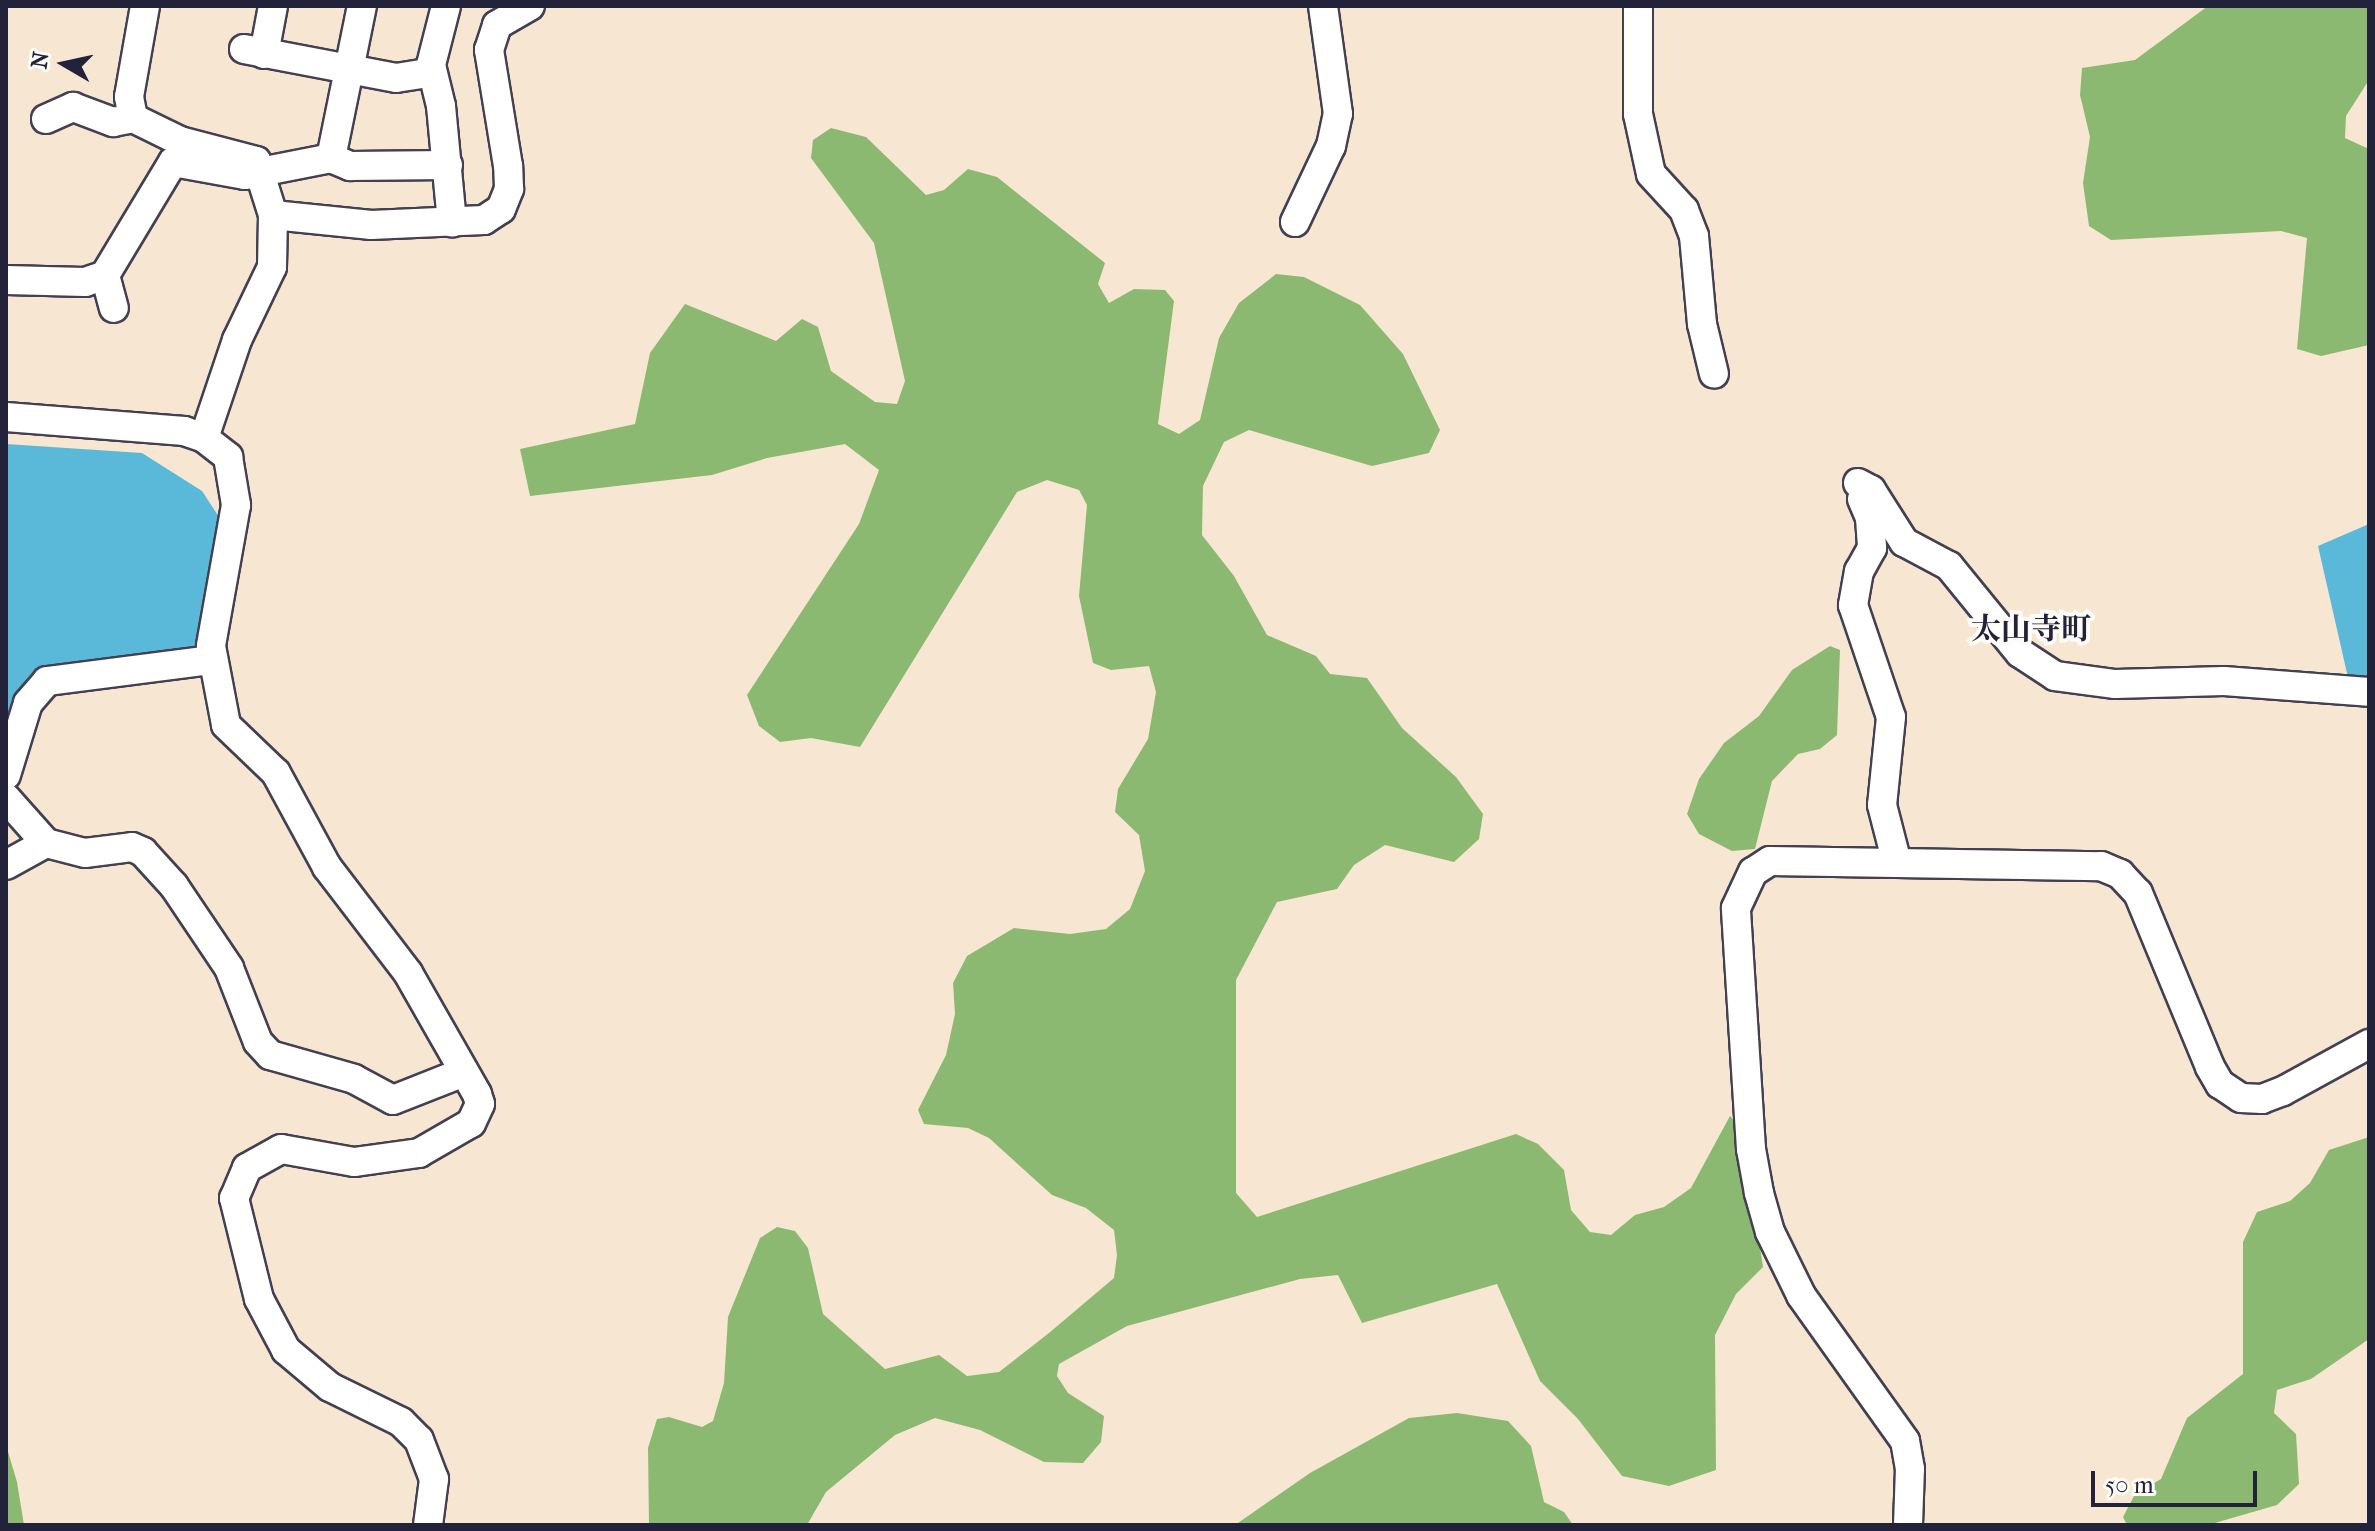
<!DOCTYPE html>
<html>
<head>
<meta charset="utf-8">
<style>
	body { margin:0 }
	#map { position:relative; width:2375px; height:1531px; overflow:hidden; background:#f7e7d2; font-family:"IM FELL French Canon","Noto Serif JP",serif }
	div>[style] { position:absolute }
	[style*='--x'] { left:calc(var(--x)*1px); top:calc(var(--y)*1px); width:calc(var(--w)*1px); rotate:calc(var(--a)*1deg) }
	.forest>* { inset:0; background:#8cb971 }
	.water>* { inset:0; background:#5ab8d8 }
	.roads { filter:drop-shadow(2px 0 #424052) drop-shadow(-2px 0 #424052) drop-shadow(0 2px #424052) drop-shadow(0 -2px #424052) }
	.minor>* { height:28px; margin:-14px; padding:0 14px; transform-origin:14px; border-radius:14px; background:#fff }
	span { translate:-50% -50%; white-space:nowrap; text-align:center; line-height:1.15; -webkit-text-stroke:8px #fdfcf7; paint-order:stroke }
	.quarter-label { font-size:30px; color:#22223b; font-weight:700 }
	.frame { position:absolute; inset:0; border:8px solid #22223b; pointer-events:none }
	.north { position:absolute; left:24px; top:24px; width:80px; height:80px; -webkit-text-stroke:6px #fdfcf7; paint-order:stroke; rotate:279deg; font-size:22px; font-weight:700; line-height:32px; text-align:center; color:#22223b }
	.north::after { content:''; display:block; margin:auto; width:28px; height:36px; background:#22223b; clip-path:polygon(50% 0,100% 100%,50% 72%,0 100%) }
	.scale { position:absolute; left:2091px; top:1471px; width:166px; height:36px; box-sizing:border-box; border:4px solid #22223b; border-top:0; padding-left:10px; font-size:24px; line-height:28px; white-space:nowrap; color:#22223b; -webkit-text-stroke:6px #fdfcf7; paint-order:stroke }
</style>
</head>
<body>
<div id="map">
	<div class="forest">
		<div style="clip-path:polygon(2208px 6px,2369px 6px,2369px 80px,2346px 116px,2345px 138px,2369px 149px,2369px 345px,2321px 356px,2297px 349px,2307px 238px,2281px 231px,2111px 240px,2089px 226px,2083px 183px,2090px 137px,2080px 95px,2082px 68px,2135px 60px)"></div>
		<div style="clip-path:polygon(831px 128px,866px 137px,926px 195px,944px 190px,968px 169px,997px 177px,1105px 263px,1098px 284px,1109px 303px,1134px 289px,1165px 290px,1174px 301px,1158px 424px,1179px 434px,1200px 420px,1219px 338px,1239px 303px,1276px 274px,1304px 277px,1360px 305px,1403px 354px,1440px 430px,1429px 453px,1372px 466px,1249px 430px,1224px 442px,1203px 486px,1202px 535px,1234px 576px,1267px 635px,1316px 656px,1330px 674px,1367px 678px,1402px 728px,1456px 777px,1483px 814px,1479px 839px,1454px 862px,1385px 845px,1354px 865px,1337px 889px,1277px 902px,1236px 980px,1236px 1193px,1257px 1217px,1516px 1134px,1538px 1144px,1564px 1170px,1571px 1210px,1590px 1232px,1611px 1235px,1635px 1215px,1664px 1207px,1691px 1188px,1730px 1116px,1742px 1128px,1763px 1267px,1736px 1294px,1715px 1335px,1716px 1470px,1669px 1486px,1622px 1476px,1578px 1419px,1540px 1381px,1497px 1284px,1362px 1323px,1338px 1275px,1300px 1279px,1127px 1326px,1059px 1364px,1057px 1376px,1068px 1393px,1104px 1416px,1101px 1442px,1083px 1463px,1044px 1462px,980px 1430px,935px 1418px,895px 1435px,826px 1492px,807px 1525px,649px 1525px,648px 1448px,657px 1419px,669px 1417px,702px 1427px,713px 1421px,724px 1383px,728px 1317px,760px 1238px,777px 1227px,795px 1231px,808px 1248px,823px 1314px,885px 1369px,939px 1355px,967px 1376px,999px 1372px,1049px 1333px,1114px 1278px,1117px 1255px,1114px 1230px,1086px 1208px,1052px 1195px,989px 1138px,968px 1128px,924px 1124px,918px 1110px,946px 1055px,955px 1014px,953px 983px,967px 956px,1014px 928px,1070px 934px,1106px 929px,1130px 909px,1145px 871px,1139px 835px,1115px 812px,1118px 789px,1148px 739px,1156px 692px,1149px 666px,1111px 670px,1093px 663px,1079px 596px,1087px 505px,1079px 490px,1047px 480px,1017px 492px,860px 747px,811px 738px,780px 742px,759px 726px,747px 695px,859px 524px,879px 470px,845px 444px,767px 458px,712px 475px,530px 496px,520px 449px,635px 424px,650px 353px,685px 304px,776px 341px,802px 319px,818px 327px,831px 371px,875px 402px,897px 404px,905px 381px,874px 243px,811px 158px,813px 140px)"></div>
		<div style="clip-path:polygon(1830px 646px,1840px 650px,1837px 735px,1820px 749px,1798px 754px,1772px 781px,1755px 849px,1732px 851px,1699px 834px,1687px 814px,1699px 779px,1724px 743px,1759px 716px,1792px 670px)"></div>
		<div style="clip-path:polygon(2369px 1137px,2369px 1339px,2311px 1379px,2277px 1390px,2274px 1413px,2296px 1434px,2299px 1484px,2277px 1505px,2208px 1525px,2127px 1525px,2123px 1517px,2135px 1494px,2161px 1479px,2187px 1418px,2243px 1374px,2243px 1242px,2257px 1212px,2290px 1201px,2310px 1183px,2329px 1150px)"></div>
		<div style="clip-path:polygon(1457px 1413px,1508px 1421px,1531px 1446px,1544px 1502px,1564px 1512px,1573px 1525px,1235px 1525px,1310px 1473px,1409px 1418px)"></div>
		<div style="clip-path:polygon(6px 1445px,17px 1482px,24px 1525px,6px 1525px)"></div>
	</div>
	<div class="water">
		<div style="clip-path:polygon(6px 444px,142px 453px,202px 491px,223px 523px,194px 650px,70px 665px,6px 742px)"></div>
		<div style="clip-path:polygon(2369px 524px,2369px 683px,2349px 682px,2318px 546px)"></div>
	</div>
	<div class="roads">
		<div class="minor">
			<div style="--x:145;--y:6;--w:92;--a:100"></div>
			<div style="--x:129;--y:97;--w:21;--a:79"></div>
			<div style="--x:133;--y:118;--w:52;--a:26.1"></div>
			<div style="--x:180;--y:141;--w:79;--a:14.7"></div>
			<div style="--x:256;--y:161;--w:57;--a:72.5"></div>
			<div style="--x:273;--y:215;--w:52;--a:91.1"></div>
			<div style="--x:272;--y:267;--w:81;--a:115.6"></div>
			<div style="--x:237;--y:340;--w:103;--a:108.6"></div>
			<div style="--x:446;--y:6;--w:61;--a:104.3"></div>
			<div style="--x:431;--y:65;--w:42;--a:76.3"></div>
			<div style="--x:441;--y:106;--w:117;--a:84.6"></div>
			<div style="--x:1638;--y:6;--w:108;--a:90"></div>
			<div style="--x:1638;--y:114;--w:61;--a:77.8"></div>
			<div style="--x:1651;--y:174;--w:49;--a:47.5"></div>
			<div style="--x:1684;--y:210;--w:28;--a:69"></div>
			<div style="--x:1694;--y:236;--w:88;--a:84.8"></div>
			<div style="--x:1702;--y:324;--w:51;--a:76.5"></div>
			<div style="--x:244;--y:49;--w:155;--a:10.8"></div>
			<div style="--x:396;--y:78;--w:36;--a:-9"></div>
			<div style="--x:264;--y:54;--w:49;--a:-79.4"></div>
			<div style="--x:46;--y:119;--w:30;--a:-24"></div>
			<div style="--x:73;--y:107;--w:43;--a:20.6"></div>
			<div style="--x:113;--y:122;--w:20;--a:-11"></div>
			<div style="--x:331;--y:158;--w:21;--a:23"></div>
			<div style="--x:350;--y:166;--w:98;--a:-0.6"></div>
			<div style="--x:273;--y:215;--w:99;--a:5.8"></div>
			<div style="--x:371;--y:225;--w:113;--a:-2.5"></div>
			<div style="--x:484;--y:220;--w:20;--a:-33"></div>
			<div style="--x:501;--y:209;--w:22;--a:-68"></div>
			<div style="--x:509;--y:189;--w:23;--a:-92"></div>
			<div style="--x:508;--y:166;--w:118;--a:-99.3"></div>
			<div style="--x:489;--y:50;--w:26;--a:-72"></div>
			<div style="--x:497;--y:25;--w:38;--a:-30"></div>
			<div style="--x:1295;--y:222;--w:84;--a:-64.7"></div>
			<div style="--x:1331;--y:146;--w:33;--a:-78"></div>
			<div style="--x:1338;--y:114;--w:109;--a:-97.9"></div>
			<div style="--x:105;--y:275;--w:34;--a:75"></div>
			<div style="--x:6;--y:280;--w:79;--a:1.5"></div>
			<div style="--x:85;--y:282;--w:21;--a:-19"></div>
			<div style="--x:105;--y:275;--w:132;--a:-59"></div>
			<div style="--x:173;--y:162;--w:73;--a:10.2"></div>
			<div style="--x:245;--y:175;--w:88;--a:-11.2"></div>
			<div style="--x:331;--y:158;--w:155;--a:-78.5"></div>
			<div style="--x:6;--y:417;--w:179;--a:4.5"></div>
			<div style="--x:184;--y:431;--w:21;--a:19"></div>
			<div style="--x:204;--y:438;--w:31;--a:38"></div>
			<div style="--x:228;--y:457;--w:49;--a:80.5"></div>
			<div style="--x:236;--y:505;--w:143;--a:100.1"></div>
			<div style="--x:211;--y:646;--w:80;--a:79.2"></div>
			<div style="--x:226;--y:725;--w:69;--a:43.8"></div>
			<div style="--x:276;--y:773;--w:107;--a:61.5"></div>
			<div style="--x:327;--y:867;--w:133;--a:52.6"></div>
			<div style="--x:408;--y:973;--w:139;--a:60.3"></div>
			<div style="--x:477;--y:1094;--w:10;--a:73"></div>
			<div style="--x:480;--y:1104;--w:21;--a:115"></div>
			<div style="--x:471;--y:1123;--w:60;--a:150"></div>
			<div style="--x:419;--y:1153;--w:66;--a:172.1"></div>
			<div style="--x:354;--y:1162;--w:74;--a:-169.9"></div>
			<div style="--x:281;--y:1149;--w:39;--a:151"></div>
			<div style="--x:247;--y:1168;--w:33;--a:113"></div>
			<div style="--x:234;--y:1198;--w:104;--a:76.1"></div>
			<div style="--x:259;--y:1299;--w:58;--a:62.1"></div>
			<div style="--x:286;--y:1350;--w:57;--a:40.1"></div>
			<div style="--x:330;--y:1387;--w:79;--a:26.2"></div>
			<div style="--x:401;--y:1422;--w:25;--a:45"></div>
			<div style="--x:419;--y:1440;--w:42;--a:69"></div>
			<div style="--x:434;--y:1479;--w:46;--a:97.4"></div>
			<div style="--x:1858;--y:483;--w:15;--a:28"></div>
			<div style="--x:1871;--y:490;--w:62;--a:57.6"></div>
			<div style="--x:1904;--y:542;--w:51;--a:28.1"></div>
			<div style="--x:1949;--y:566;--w:112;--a:50.8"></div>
			<div style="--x:2020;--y:653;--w:42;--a:33.3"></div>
			<div style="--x:2055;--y:676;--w:61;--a:7.6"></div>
			<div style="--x:2115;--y:684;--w:109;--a:-1.6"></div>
			<div style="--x:2224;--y:681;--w:145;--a:4.3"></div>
			<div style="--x:1862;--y:499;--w:21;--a:67"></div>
			<div style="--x:1870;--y:518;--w:30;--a:86"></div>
			<div style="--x:1872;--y:548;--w:26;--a:119"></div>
			<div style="--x:1859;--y:571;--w:35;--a:100"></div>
			<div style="--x:1853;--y:605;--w:118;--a:71.3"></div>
			<div style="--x:1891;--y:717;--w:88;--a:95.8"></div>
			<div style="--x:1882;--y:805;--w:56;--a:75.5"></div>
			<div style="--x:6;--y:775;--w:75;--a:-73"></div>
			<div style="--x:28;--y:703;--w:29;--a:-49"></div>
			<div style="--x:47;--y:681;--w:166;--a:-7.3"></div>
			<div style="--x:6;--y:798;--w:60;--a:48.4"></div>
			<div style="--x:6;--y:865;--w:46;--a:-28.8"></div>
			<div style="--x:46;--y:843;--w:40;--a:14.4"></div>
			<div style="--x:85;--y:853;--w:47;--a:-7.3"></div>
			<div style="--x:132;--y:847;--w:12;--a:24"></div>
			<div style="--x:143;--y:852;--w:46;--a:47.6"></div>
			<div style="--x:174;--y:886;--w:99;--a:56.1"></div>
			<div style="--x:229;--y:968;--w:79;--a:68.6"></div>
			<div style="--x:258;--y:1042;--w:18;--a:47"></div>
			<div style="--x:270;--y:1055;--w:87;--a:15.9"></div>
			<div style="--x:354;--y:1079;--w:44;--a:28.3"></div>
			<div style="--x:393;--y:1100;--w:76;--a:-21.5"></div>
			<div style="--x:1908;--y:1525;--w:56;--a:-88"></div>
			<div style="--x:1910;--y:1469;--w:28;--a:-100"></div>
			<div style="--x:1905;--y:1441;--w:179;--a:-125.5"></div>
			<div style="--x:1801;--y:1295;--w:70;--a:-116.2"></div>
			<div style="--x:1770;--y:1232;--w:41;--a:-105.8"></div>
			<div style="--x:1759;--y:1193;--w:45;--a:-100.3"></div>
			<div style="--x:1751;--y:1149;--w:241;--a:-93.6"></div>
			<div style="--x:1736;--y:908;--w:40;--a:-65"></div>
			<div style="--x:1753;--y:872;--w:20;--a:-33"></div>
			<div style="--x:1770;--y:861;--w:331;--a:0.9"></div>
			<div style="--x:2101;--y:866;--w:21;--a:23"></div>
			<div style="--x:2120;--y:874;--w:26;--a:47"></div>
			<div style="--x:2138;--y:893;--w:188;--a:67.5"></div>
			<div style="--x:2210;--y:1067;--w:20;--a:60"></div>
			<div style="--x:2220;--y:1084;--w:25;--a:34"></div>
			<div style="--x:2241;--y:1098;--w:21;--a:3"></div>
			<div style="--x:2262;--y:1099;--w:22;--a:-21"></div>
			<div style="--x:2283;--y:1091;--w:98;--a:-28.7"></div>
		</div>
	</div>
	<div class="quarter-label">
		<span style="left:2031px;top:630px">太山寺町</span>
	</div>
	<div class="frame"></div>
	<div class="north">N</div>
	<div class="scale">50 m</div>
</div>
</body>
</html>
